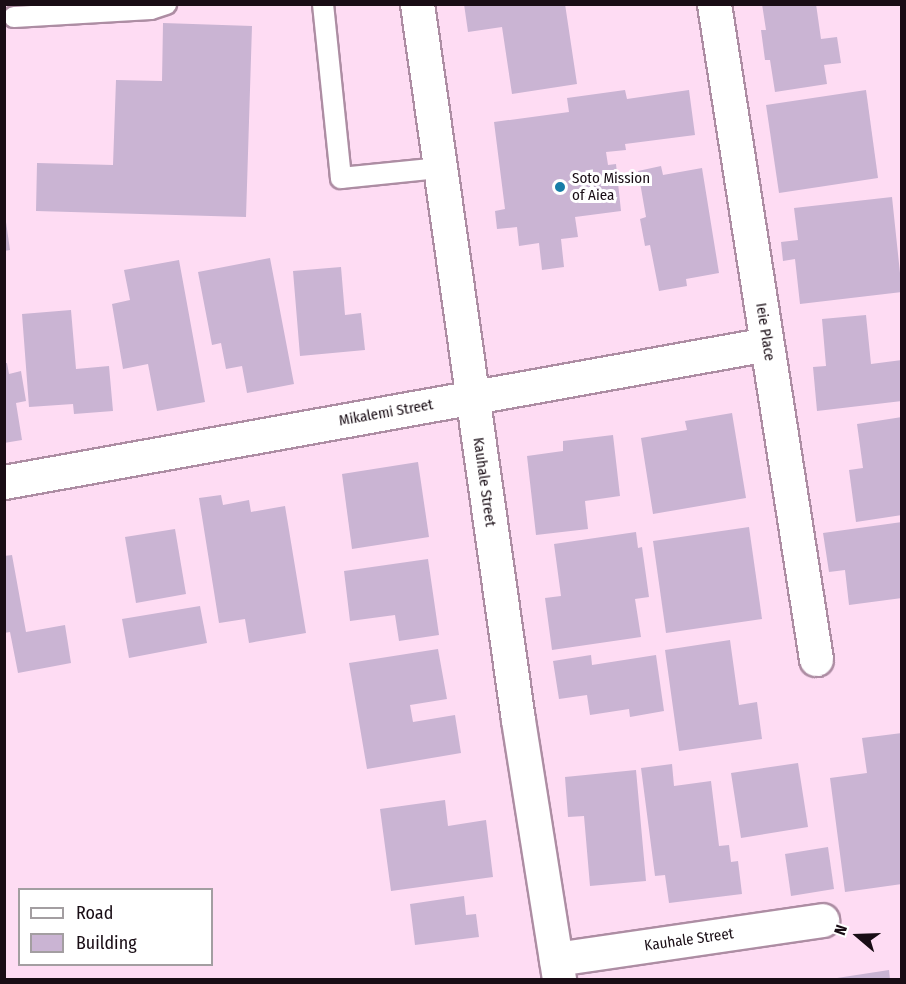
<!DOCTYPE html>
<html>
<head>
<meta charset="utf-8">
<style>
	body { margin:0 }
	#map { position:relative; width:906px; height:984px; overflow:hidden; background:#fedcf3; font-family:"Fira Sans Condensed",sans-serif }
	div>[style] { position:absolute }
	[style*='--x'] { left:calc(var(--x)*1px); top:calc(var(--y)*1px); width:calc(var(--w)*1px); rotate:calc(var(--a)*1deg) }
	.building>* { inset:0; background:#cab4d3 }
	.roads { filter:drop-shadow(2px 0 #ad8da3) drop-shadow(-2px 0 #ad8da3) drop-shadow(0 2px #ad8da3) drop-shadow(0 -2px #ad8da3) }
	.lane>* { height:20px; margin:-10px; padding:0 10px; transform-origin:10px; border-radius:10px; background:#fff }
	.street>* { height:33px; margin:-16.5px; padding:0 16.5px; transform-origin:16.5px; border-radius:16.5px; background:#fff }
	.dots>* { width:16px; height:16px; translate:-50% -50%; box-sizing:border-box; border:3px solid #fff; border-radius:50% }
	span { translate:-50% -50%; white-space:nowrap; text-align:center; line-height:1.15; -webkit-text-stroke:6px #fff; paint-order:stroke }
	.poi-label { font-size:15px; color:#190d15 }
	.left { translate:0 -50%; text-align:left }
	.street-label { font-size:15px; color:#190d15 }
	.frame { position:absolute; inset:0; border:6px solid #190d15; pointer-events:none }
	.legend { position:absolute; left:18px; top:888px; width:195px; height:78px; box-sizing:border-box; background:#fff; border:2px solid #a39ea1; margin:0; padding:8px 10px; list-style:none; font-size:18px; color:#190d15 }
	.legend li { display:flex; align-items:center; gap:12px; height:30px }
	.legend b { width:30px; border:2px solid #a39ea1 }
	.north { position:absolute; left:828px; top:906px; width:60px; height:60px; -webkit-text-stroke:4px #fff; paint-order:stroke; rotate:289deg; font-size:16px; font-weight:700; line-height:24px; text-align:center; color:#190d15 }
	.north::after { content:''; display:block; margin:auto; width:21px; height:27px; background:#190d15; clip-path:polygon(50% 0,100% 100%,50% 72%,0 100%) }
</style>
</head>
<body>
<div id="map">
	<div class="building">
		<div style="clip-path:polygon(464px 4px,565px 4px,577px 84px,512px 94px,502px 27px,468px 32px)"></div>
		<div style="clip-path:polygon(762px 4px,816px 4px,821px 39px,837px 37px,841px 63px,824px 65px,827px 84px,775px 92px,770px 60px,765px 60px,761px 30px,766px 30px)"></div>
		<div style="clip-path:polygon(163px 23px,252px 26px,246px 217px,36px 211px,37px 163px,113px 165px,116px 80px,162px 81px)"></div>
		<div style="clip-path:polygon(625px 90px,627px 99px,689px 90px,695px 135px,625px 144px,626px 150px,606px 152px,608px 165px,616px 164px,621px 211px,575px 217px,578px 237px,561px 239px,564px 267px,542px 270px,539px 243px,519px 246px,517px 227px,497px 229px,495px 211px,505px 209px,494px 122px,569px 112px,567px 98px)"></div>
		<div style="clip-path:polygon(866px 90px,878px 178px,779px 193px,766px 105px)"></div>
		<div style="clip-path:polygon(661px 166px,663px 175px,702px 168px,719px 273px,686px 279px,687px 286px,659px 291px,650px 245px,645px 246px,640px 219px,646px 217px,638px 171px)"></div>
		<div style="clip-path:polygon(892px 197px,902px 292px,800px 304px,795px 259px,783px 261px,781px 242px,798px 240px,794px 208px)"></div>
		<div style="clip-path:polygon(6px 222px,10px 250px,4px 251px,4px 223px)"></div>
		<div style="clip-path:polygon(270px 258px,294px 384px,247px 393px,242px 366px,226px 369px,221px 343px,212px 345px,198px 272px)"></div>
		<div style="clip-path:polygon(179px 260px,205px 402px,157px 411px,148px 364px,123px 369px,112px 304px,130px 300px,124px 270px)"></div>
		<div style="clip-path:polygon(341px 267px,345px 315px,361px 313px,365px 350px,300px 356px,293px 271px)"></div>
		<div style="clip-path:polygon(71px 310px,76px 369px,109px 366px,113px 411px,74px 414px,73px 404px,29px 407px,22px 314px)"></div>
		<div style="clip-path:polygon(866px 315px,871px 364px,902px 360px,902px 401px,817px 411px,813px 367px,826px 366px,822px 319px)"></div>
		<div style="clip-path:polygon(4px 363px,7px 363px,9px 374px,21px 371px,26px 401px,16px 403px,22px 440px,4px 443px)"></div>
		<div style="clip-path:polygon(732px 413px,746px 498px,653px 514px,641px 438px,687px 430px,685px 421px)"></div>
		<div style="clip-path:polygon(902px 417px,902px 515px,856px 522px,849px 470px,863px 468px,857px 424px)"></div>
		<div style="clip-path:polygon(613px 435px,620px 496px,585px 501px,588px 529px,536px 535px,527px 456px,563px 451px,563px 441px)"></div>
		<div style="clip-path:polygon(418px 462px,429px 537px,352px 549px,342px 474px)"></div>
		<div style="clip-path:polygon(221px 495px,223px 505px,249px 500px,251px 512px,285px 506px,306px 633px,249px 643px,245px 619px,219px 623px,199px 498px)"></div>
		<div style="clip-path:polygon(902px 522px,902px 598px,849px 605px,845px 570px,829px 572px,823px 533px)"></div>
		<div style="clip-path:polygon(749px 527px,762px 619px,666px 633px,653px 541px)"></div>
		<div style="clip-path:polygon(175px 529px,186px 594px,136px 603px,125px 537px)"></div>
		<div style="clip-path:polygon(636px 532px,638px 548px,642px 547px,649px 597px,635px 599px,641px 637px,552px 650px,545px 598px,561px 596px,554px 544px)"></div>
		<div style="clip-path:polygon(12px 555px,26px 632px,65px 625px,71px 663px,18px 673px,10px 632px,4px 633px,4px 556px)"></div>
		<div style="clip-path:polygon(428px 559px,439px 635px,399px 641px,395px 615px,350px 621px,344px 571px)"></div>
		<div style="clip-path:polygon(200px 606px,207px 643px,129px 658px,122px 619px)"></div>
		<div style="clip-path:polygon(730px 640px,739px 705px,757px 702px,762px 739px,679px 751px,665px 650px)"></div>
		<div style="clip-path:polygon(438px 649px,447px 699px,410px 705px,413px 722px,455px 715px,461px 753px,367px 769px,349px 663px)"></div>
		<div style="clip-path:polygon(591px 655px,592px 665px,656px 655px,664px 711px,630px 717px,629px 709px,590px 715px,587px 695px,559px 699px,553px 661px)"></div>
		<div style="clip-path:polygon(902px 733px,902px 884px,845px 892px,830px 778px,867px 773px,862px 738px)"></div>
		<div style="clip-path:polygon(798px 763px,808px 827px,741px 838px,731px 773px)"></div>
		<div style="clip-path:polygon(672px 764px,674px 786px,711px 781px,719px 846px,729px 845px,731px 862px,738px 861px,742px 894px,669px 903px,665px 875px,655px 876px,641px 768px)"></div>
		<div style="clip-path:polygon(636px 770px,646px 881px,590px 886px,584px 816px,568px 817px,565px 777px)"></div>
		<div style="clip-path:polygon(445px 800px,448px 826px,486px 820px,493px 877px,391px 891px,380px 809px)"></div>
		<div style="clip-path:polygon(828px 847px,834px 889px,791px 896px,785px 854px)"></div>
		<div style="clip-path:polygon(464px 896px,466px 915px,476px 914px,479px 937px,415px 945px,410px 904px)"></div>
		<div style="clip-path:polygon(889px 970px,890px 980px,837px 980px,837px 978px)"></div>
	</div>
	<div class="roads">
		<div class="lane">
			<div style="--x:323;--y:4;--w:175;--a:84.1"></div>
			<div style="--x:341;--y:178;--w:100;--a:-5.8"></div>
			<div style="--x:14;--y:17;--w:137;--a:-3.3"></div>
			<div style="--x:151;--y:9;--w:16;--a:-18"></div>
		</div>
		<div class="street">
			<div style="--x:417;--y:4;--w:723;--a:81.97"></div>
			<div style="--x:518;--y:720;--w:263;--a:81"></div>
			<div style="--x:714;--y:4;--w:663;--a:81.15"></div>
			<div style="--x:4;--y:482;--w:775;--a:-10.25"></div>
			<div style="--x:556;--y:959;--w:269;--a:-8.3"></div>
		</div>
	</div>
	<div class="dots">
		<div style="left:560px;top:187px;background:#177ca7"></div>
	</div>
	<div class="poi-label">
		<span class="left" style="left:572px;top:187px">Soto Mission<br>of Aiea</span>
	</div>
	<div class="street-label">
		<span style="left:765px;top:332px;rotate:81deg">Ieie Place</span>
		<span style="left:386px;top:413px;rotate:-10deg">Mikalemi Street</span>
		<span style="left:484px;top:482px;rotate:82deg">Kauhale Street</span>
		<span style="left:689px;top:940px;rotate:-8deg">Kauhale Street</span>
	</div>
	<div class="frame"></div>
	<ul class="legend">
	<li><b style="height:8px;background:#fff"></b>Road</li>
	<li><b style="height:16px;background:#cab4d3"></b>Building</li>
	</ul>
	<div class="north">N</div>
</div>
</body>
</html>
